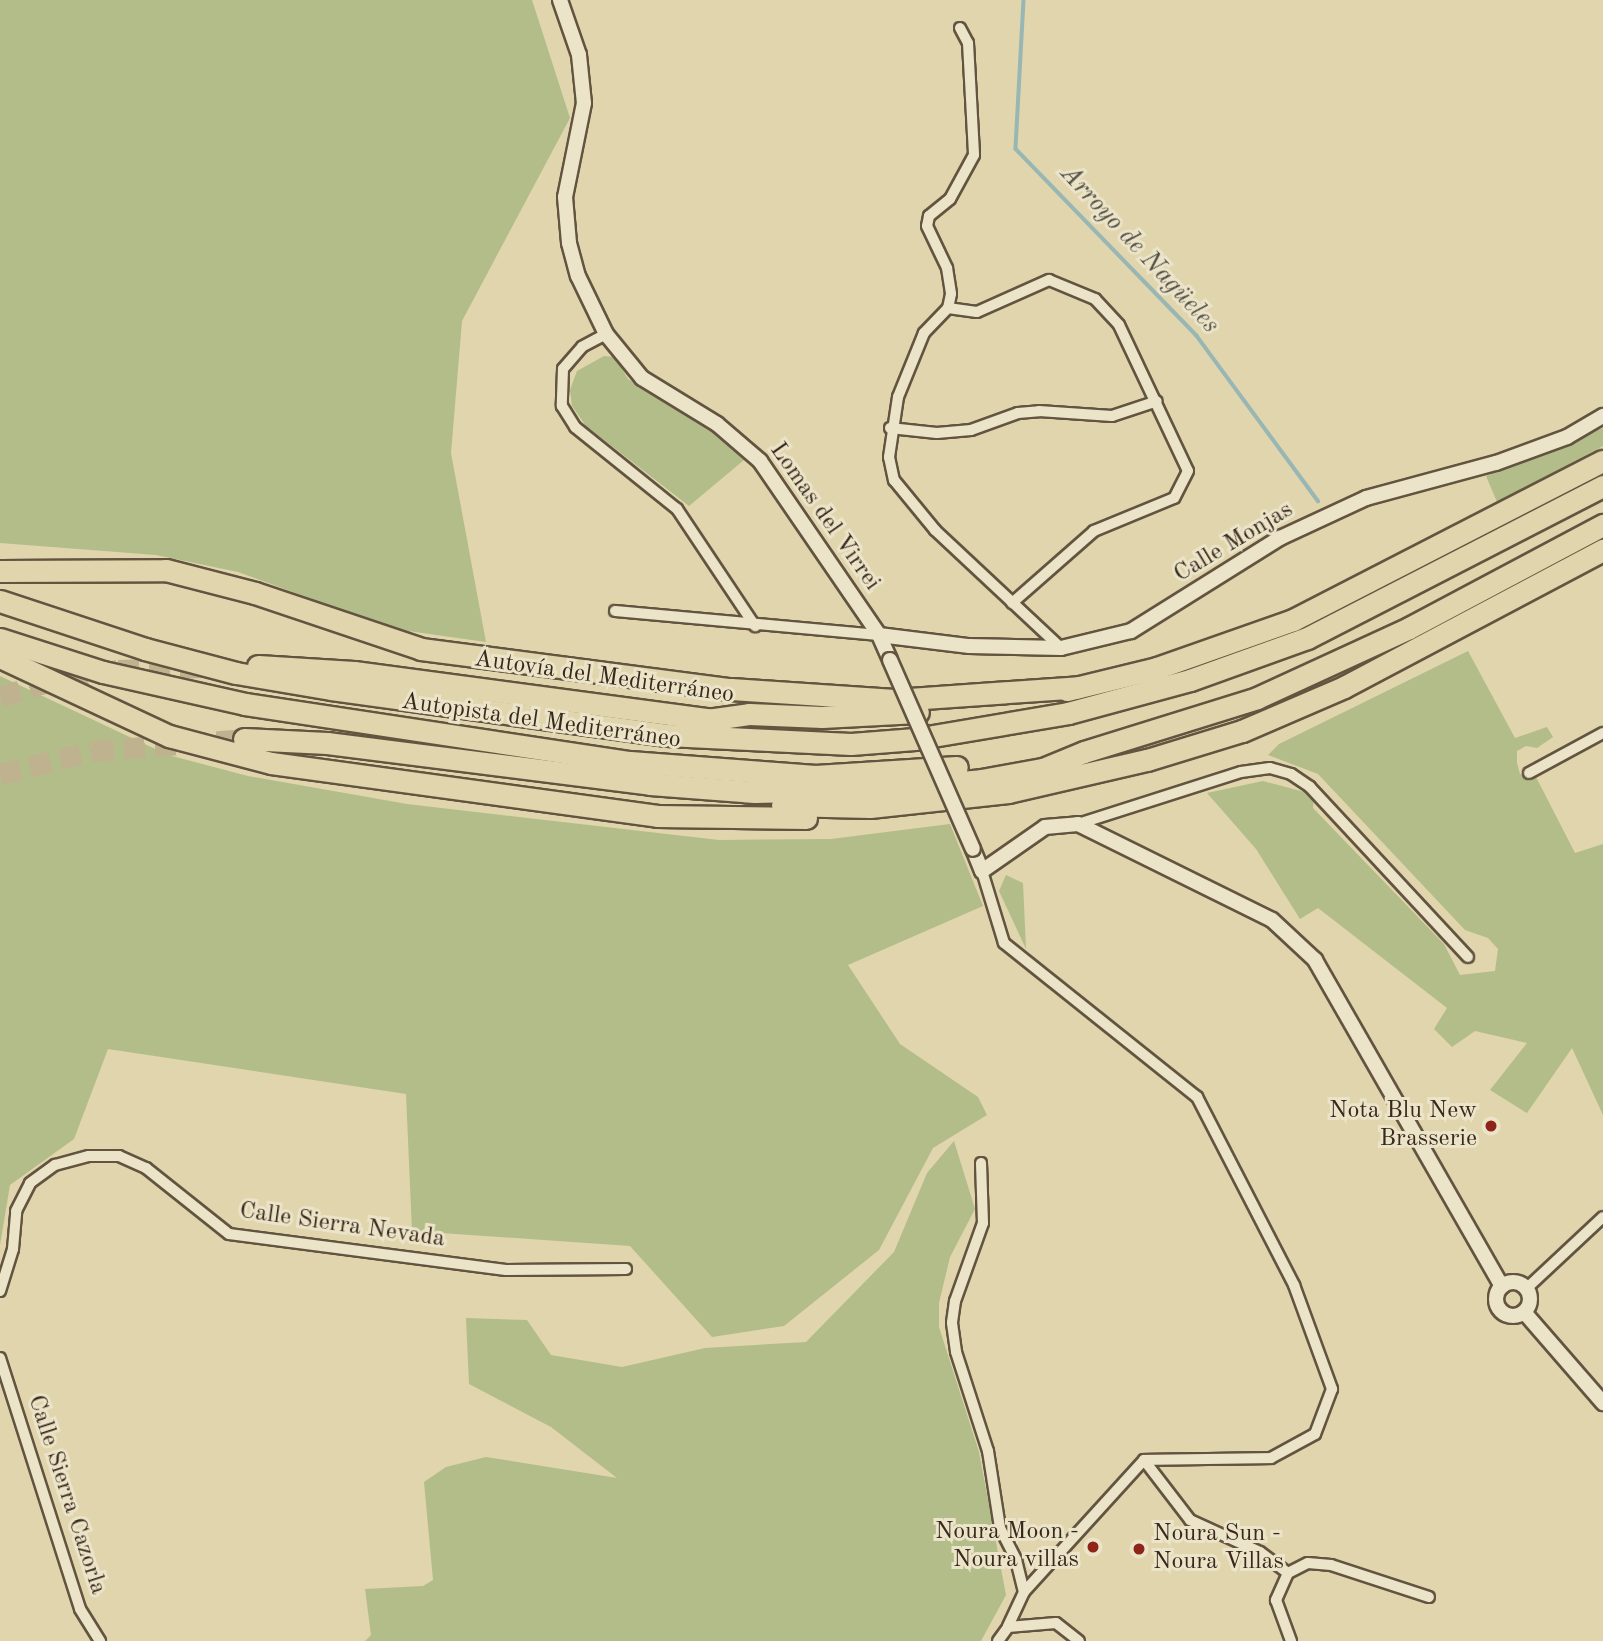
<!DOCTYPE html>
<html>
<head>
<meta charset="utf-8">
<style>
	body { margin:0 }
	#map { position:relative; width:1603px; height:1641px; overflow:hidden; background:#e0d5ac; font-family:"Old Standard TT",serif }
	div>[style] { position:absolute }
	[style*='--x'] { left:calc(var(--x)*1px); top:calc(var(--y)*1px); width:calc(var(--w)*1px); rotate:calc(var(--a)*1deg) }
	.green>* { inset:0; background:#b2bd89 }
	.stream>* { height:3.5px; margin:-1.75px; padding:0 1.75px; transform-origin:1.75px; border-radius:1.75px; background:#97b6b4 }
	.motorway-tunnel>* { height:21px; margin-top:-10.5px; transform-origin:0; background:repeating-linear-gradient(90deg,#bfb38f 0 21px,transparent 0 31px) }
	.roads { filter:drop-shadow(2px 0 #635440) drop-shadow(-2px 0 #635440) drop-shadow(0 2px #635440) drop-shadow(0 -2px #635440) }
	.minor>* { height:10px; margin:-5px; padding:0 5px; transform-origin:5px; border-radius:5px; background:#ebe4c9 }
	.tertiary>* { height:14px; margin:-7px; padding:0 7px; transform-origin:7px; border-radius:7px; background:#ebe4c9 }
	.tertiary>.ring { margin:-7px; padding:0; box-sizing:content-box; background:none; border:14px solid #ebe4c9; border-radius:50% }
	.motorway>* { height:21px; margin:-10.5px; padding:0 10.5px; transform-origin:10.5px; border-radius:10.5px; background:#e0d5ac }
	.bridges { filter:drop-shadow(2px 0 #635440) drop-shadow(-2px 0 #635440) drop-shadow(0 2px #635440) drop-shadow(0 -2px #635440) }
	.tertiary-bridge>* { height:14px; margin:-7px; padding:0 7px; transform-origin:7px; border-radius:7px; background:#ebe4c9 }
	.dots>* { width:19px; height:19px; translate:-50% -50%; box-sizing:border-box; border:4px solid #ebe4c9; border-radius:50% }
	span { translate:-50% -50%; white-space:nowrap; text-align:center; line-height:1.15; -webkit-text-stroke:6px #ebe4c9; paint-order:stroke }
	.street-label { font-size:24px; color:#39291c }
	.poi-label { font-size:24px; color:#39291c }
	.right { translate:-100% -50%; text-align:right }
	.left { translate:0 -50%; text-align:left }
	.water-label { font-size:26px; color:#504c42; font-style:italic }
</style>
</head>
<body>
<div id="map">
	<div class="green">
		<div style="clip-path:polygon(0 0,532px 0,570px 118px,462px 321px,451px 453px,486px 642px,394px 629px,238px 572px,156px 555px,0 543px)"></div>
		<div style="clip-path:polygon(604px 356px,615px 357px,628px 379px,723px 438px,744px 460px,689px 506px,586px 426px,572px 406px,570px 390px,577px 371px)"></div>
		<div style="clip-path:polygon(1603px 428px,1603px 446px,1497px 502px,1486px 476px)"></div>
		<div style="clip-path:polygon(1468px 651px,1515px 738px,1547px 727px,1553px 737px,1537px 748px,1526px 746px,1517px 751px,1517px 763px,1520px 774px,1536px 777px,1575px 853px,1603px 844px,1603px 1115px,1572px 1048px,1527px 1113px,1490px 1090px,1527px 1043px,1475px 1031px,1452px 1047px,1434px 1029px,1447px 1008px,1318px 908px,1300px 919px,1256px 849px,1207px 793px,1263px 781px,1308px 793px,1314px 798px,1313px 808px,1444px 944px,1460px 975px,1495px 971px,1498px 949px,1488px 938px,1465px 930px,1318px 774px,1268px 755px,1279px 744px)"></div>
		<div style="clip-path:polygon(0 676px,168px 755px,248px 776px,407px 804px,719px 840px,831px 839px,950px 824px,983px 906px,848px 965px,900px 1044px,978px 1097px,987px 1115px,933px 1148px,879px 1250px,784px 1326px,712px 1337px,630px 1246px,412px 1231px,406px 1094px,108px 1049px,74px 1139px,10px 1185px,0 1245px)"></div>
		<div style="clip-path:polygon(1006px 875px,1023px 883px,1026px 949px,999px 891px)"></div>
		<div style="clip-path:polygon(954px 1141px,975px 1209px,950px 1257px,939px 1303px,939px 1327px,979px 1452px,1006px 1595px,981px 1641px,365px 1641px,371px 1635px,365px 1589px,423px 1586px,433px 1580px,424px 1482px,446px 1467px,486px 1457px,617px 1478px,551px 1427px,469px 1384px,466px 1318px,527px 1320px,551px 1355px,622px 1367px,705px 1348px,806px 1342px,894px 1252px,927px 1173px)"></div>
	</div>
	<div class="stream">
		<div style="--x:1024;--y:0;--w:149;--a:93.1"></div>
		<div style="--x:1016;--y:149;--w:260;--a:45.9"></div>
		<div style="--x:1197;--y:336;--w:205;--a:53.7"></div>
	</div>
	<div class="motorway-tunnel">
		<div style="--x:0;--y:697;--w:38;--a:-18"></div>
		<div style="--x:36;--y:685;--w:83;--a:-10.4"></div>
		<div style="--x:118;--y:670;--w:85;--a:-2"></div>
		<div style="--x:0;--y:774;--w:96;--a:-13.9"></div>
		<div style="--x:93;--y:751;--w:151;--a:-4.5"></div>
	</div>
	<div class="roads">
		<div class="minor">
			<div style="--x:960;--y:28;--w:17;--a:62"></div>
			<div style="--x:968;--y:43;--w:112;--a:86.9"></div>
			<div style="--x:974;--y:155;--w:50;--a:118.6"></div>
			<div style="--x:950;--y:199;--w:27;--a:141"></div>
			<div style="--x:929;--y:216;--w:10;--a:101"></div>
			<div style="--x:927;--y:226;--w:47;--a:64.5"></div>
			<div style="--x:947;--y:268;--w:26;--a:81"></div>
			<div style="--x:951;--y:294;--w:14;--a:102"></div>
			<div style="--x:948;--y:308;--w:35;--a:134"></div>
			<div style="--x:924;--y:333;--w:69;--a:112.1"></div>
			<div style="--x:898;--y:397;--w:61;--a:98.5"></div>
			<div style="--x:889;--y:457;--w:24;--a:78"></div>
			<div style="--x:894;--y:480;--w:65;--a:50.6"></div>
			<div style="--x:935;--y:530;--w:173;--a:43.1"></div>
			<div style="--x:948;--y:308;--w:29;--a:8"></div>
			<div style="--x:977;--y:312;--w:79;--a:-24"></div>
			<div style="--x:1049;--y:280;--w:50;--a:22.4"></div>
			<div style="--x:1095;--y:299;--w:35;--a:47"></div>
			<div style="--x:1119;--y:325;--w:161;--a:64.7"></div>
			<div style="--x:1188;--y:471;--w:30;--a:117"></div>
			<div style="--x:1174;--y:498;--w:87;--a:157.6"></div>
			<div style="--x:1094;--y:531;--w:109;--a:138.7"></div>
			<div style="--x:606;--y:334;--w:27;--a:152"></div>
			<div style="--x:582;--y:347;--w:29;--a:131"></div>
			<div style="--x:563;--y:369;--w:37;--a:92"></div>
			<div style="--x:562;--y:406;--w:25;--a:58"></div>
			<div style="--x:575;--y:427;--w:131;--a:38.8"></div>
			<div style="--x:677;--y:509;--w:141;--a:56.3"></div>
			<div style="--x:890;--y:428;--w:47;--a:6.1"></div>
			<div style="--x:937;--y:433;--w:34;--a:-5"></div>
			<div style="--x:971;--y:430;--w:50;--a:-19.9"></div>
			<div style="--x:1018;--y:413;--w:21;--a:-5"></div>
			<div style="--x:1039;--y:411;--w:73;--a:3.9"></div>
			<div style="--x:1112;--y:416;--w:47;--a:-18.4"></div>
			<div style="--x:615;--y:611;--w:265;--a:5.2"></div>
			<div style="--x:1529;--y:773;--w:84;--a:-28.4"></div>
			<div style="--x:1078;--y:824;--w:171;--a:-17.7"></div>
			<div style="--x:1241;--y:772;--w:29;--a:-8"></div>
			<div style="--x:1270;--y:768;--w:22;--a:16"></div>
			<div style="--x:1291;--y:774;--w:23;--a:34"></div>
			<div style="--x:1310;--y:787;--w:232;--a:47.1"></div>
			<div style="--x:982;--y:871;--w:75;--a:73"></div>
			<div style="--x:1004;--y:943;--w:247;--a:38.6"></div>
			<div style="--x:1197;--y:1097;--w:212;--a:62.7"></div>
			<div style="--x:1294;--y:1285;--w:111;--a:69.9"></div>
			<div style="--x:1332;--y:1389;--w:48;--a:110.7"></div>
			<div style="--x:1315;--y:1434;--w:50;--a:151.4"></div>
			<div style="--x:1271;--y:1458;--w:127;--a:179.1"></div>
			<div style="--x:1144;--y:1460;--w:178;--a:132.3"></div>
			<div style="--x:1024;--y:1592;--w:38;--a:115"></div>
			<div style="--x:981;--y:1163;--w:60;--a:88.1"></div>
			<div style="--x:983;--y:1223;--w:83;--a:109.7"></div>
			<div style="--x:955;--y:1301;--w:22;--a:98"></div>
			<div style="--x:952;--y:1323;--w:29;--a:82"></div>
			<div style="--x:956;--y:1352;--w:104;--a:72.1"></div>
			<div style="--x:988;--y:1451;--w:78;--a:81.1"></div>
			<div style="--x:1000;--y:1528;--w:36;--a:63"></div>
			<div style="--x:1016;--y:1560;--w:33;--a:76"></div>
			<div style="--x:1526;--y:1289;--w:105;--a:-43.1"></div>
			<div style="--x:0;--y:1291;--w:44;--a:-72.8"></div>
			<div style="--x:13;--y:1249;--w:38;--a:-85"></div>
			<div style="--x:16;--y:1211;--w:31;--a:-63"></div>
			<div style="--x:30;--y:1183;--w:31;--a:-36"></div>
			<div style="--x:55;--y:1165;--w:35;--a:-15"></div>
			<div style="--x:89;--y:1156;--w:30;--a:0"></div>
			<div style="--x:119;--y:1156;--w:30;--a:24"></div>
			<div style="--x:146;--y:1168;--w:106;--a:38.5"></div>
			<div style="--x:229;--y:1234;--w:279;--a:7.4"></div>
			<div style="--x:506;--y:1270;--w:120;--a:-0.5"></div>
			<div style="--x:0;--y:1358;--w:263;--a:72.3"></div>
			<div style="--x:80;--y:1609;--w:38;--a:58"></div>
			<div style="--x:1144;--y:1460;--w:76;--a:52.5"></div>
			<div style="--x:1190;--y:1520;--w:77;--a:24.6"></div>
			<div style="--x:1260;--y:1552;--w:35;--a:37"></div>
			<div style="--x:1288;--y:1573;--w:22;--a:-27"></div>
			<div style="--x:1308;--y:1563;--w:23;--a:5"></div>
			<div style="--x:1331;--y:1565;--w:103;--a:18.1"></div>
			<div style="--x:1288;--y:1573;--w:30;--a:114"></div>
			<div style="--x:1276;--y:1600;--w:44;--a:69.9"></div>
			<div style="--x:998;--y:1641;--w:17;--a:-54"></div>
			<div style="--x:1008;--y:1627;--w:48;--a:-4.8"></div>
			<div style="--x:1056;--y:1623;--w:29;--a:38"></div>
		</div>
		<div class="tertiary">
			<div style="--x:560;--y:0;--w:58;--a:70.9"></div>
			<div style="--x:579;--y:55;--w:48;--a:84.1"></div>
			<div style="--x:584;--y:103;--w:96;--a:101.4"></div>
			<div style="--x:565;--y:197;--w:46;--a:85"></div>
			<div style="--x:569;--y:243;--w:34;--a:75"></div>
			<div style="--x:578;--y:276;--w:64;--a:64.2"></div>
			<div style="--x:606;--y:334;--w:57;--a:50.7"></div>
			<div style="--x:642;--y:378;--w:88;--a:31.5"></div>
			<div style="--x:717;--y:424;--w:57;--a:40.7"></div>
			<div style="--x:760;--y:461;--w:211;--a:55.6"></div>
			<div style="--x:879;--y:635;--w:27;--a:66"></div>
			<div style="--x:879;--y:635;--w:91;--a:7"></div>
			<div style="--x:969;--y:646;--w:92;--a:1.2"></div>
			<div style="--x:1061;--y:648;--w:72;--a:-13.7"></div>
			<div style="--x:1131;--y:631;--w:176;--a:-32"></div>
			<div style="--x:1280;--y:538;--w:95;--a:-24.9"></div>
			<div style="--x:1366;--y:498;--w:135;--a:-15.1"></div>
			<div style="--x:1496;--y:463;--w:76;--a:-20.1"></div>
			<div style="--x:1567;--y:437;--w:42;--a:-30.3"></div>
			<div style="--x:973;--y:849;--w:24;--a:68"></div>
			<div style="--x:982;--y:871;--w:77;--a:-34.9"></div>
			<div style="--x:1045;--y:827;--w:33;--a:-5"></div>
			<div style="--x:1078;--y:824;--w:216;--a:26.3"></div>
			<div style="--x:1272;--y:920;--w:59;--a:42.9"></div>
			<div style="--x:1315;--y:960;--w:376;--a:60.2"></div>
			<div class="ring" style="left:1496px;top:1282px;width:20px;height:20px"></div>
			<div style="--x:1524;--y:1312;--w:121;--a:49"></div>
		</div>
		<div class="motorway">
			<div style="--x:0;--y:571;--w:166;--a:-0.3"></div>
			<div style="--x:166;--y:570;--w:92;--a:14.5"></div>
			<div style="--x:255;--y:593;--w:175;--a:18.6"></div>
			<div style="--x:421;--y:649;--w:313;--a:7.4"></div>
			<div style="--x:731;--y:689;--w:164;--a:3.8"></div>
			<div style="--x:895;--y:700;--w:184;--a:-4"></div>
			<div style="--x:0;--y:601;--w:153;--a:18.3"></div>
			<div style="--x:145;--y:649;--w:94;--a:14.8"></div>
			<div style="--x:236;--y:673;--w:96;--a:9.6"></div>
			<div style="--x:331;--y:689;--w:339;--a:7.8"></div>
			<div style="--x:667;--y:735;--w:184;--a:2.8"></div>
			<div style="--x:851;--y:744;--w:64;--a:-4.5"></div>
			<div style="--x:915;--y:739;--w:155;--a:-9.6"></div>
			<div style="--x:1068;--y:713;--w:126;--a:-15.1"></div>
			<div style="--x:1190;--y:680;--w:124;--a:-19.7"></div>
			<div style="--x:1307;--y:638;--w:333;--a:-27.2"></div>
			<div style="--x:0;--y:639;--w:108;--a:17.8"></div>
			<div style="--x:103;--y:672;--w:146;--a:12.7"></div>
			<div style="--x:245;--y:704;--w:389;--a:8.6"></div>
			<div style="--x:630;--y:762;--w:186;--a:4.3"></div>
			<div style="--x:815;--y:776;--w:142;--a:-3.6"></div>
			<div style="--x:0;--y:657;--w:187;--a:25.1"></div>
			<div style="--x:169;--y:736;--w:106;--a:14.8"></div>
			<div style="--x:271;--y:763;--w:390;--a:7.8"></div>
			<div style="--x:657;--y:816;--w:149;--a:0.8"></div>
			<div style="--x:258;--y:666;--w:96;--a:3.6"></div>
			<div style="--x:354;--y:672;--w:368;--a:7.6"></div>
			<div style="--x:1067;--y:690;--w:93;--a:-13.7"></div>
			<div style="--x:1157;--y:668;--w:144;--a:-19.4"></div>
			<div style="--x:1293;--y:620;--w:348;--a:-27.2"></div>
			<div style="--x:707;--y:720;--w:42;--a:-8.1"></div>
			<div style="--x:749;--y:714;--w:73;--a:2.4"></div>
			<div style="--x:822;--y:717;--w:96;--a:-3"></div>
			<div style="--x:244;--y:739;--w:83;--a:2.8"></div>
			<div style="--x:327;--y:743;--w:326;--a:7.2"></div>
			<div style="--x:650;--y:784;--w:105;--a:4.4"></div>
			<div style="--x:755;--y:792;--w:128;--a:-1.3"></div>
			<div style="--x:883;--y:789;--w:98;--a:-5.2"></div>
			<div style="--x:981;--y:780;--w:63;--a:-10.1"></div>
			<div style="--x:1043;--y:769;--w:44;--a:-22.5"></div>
			<div style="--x:1084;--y:752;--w:181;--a:-17.3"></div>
			<div style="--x:1257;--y:698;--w:167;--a:-24.7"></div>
			<div style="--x:1409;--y:628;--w:220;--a:-28"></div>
			<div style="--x:782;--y:805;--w:88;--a:1.3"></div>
			<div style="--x:870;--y:807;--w:139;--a:-6.2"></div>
			<div style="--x:1008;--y:792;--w:143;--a:-13"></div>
			<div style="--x:1147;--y:760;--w:99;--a:-17"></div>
			<div style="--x:1242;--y:731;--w:111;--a:-23.3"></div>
			<div style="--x:1344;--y:687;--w:293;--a:-27.9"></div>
		</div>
	</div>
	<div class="bridges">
		<div class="tertiary-bridge">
			<div style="--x:890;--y:660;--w:206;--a:66.3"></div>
		</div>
	</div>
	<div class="dots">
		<div style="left:1491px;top:1126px;background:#8f2418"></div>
		<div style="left:1093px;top:1547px;background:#8f2418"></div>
		<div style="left:1139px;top:1549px;background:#8f2418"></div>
	</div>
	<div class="street-label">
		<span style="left:824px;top:517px;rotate:55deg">Lomas del Virrei</span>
		<span style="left:1234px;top:543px;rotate:-31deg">Calle Monjas</span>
		<span style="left:604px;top:678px;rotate:8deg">Autovía del Mediterráneo</span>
		<span style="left:541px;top:722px;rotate:8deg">Autopista del Mediterráneo</span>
		<span style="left:342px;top:1226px;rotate:8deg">Calle Sierra Nevada</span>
		<span style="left:66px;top:1495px;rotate:72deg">Calle Sierra Cazorla</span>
	</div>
	<div class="poi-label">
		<span class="right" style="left:1477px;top:1126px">Nota Blu New<br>Brasserie</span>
		<span class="right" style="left:1079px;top:1547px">Noura Moon -<br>Noura villas</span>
		<span class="left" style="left:1153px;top:1549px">Noura Sun -<br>Noura Villas</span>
	</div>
	<div class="water-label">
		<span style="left:1139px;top:250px;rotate:47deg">Arroyo de Nagüeles</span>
	</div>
</div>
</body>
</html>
